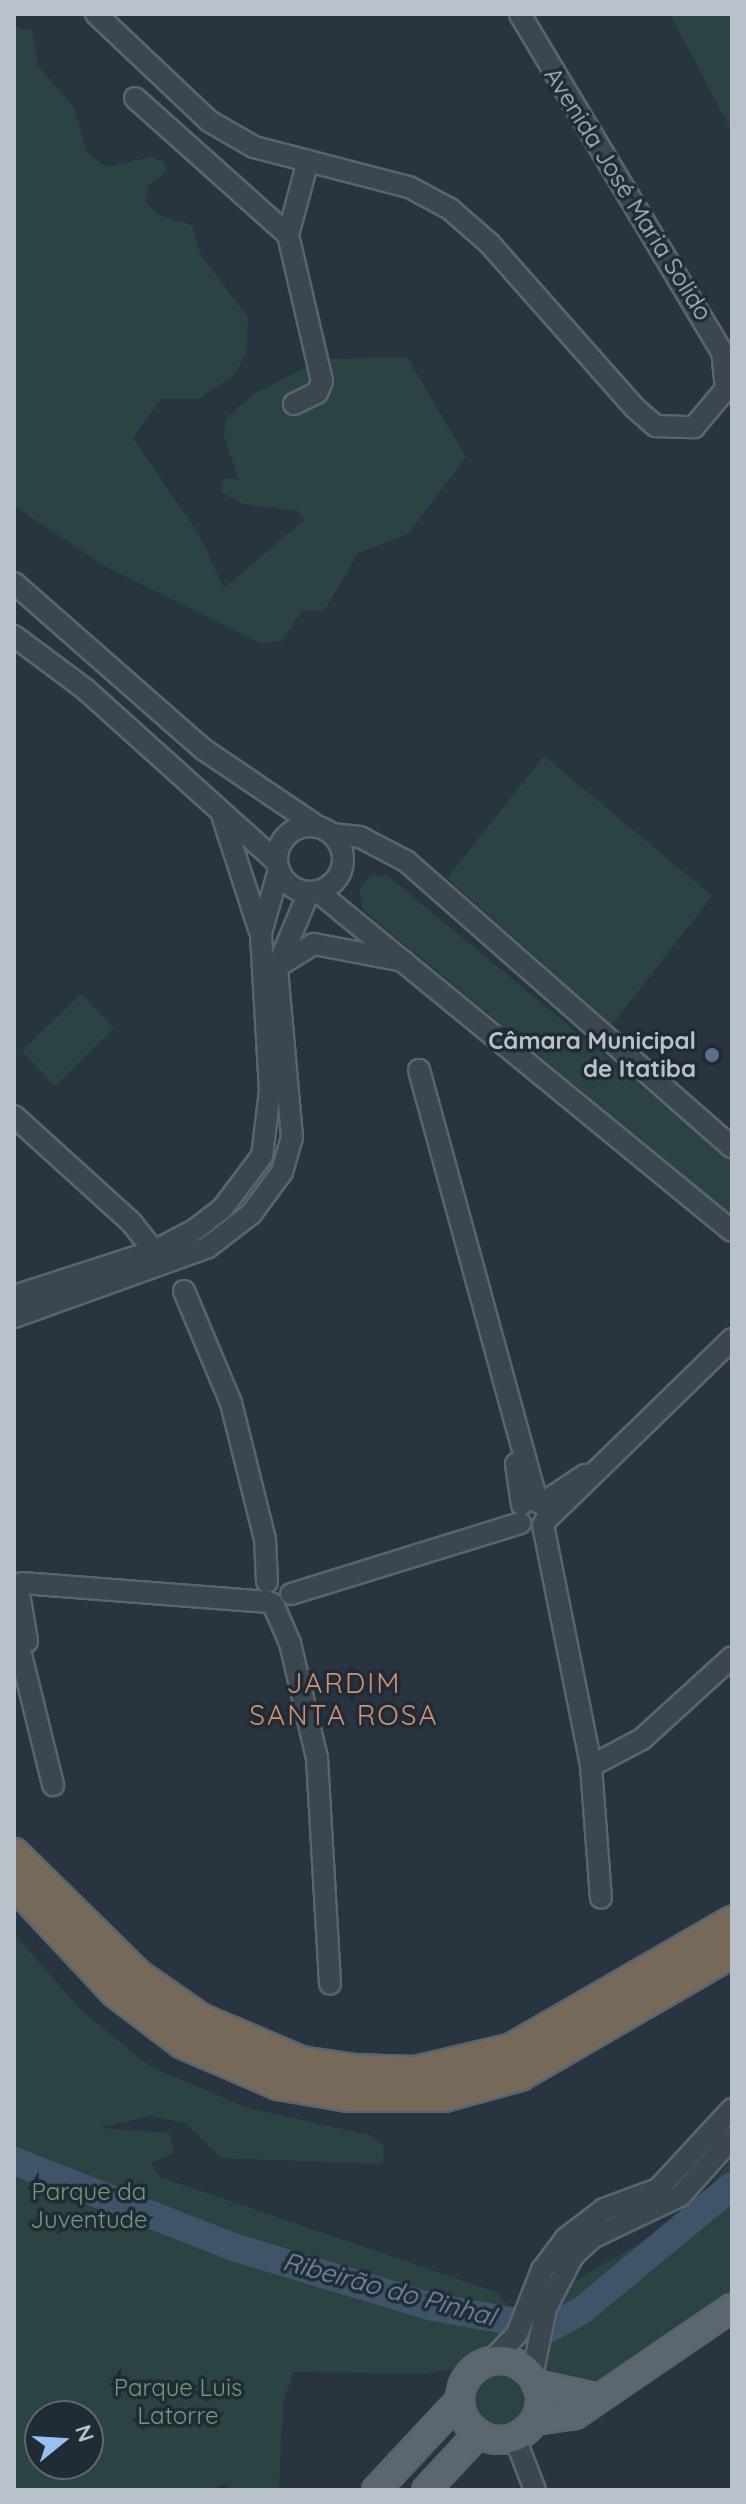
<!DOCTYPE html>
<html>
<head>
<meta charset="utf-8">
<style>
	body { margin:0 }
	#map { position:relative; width:746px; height:2504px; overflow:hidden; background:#283541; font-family:Quicksand,sans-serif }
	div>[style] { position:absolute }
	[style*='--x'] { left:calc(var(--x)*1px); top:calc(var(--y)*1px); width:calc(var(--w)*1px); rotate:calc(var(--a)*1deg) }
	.green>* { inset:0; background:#2b4343 }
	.round { border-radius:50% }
	.river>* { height:28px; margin:-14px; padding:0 14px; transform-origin:14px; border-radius:14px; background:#3f5469 }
	.roads { filter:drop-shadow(2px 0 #5a646e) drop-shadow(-2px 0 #5a646e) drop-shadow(0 2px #5a646e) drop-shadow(0 -2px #5a646e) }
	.minor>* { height:20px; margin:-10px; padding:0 10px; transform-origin:10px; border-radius:10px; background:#3c4651 }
	.minor>.ring { margin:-10px; padding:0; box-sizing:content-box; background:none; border:20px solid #3c4651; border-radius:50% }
	.major>* { height:26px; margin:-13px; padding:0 13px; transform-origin:13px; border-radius:13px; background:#5b6671 }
	.major>.ring { margin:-13px; padding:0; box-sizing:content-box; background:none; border:26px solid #5b6671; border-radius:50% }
	.highway>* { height:30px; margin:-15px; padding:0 15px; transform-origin:15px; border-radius:15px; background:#76695a }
	.dots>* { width:22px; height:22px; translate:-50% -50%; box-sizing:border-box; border:4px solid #212b36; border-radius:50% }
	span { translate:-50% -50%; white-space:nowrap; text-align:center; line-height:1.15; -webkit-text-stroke:7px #212b36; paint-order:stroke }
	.street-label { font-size:24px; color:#b9c1cb }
	.poi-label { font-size:24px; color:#b9c1cb; font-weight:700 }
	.right { translate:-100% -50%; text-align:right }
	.park-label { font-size:24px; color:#729a78 }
	.water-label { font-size:26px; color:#7c94ac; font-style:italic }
	.quarter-label { font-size:28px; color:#d0926f; letter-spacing:2px }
	.frame { position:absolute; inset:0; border:16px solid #b9c1cb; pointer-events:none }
	.north { position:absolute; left:24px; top:2400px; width:80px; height:80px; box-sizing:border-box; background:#212b36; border:2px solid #5e6772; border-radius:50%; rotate:72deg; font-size:22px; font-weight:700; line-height:32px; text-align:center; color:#b9c1cb }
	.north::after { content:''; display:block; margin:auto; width:28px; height:36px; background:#97c1f3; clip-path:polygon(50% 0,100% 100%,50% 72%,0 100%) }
</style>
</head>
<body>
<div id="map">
	<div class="green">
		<div style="clip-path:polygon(670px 14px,732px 14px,732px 132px)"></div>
		<div style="clip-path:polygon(14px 26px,32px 31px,38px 66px,74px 107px,86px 152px,107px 167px,150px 157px,164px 162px,167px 171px,148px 186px,145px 202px,158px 215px,192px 225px,201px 255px,248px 318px,246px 354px,234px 375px,199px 399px,161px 399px,133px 438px,198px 533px,224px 588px,305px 519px,297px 511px,243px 504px,221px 492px,223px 478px,239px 480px,224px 437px,227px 418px,253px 394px,322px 359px,407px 357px,466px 457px,408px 534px,358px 553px,324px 611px,302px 610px,282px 641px,260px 643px,103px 565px,14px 506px)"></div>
		<div style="clip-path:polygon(544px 756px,712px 896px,612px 1025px,447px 878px)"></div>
		<div style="clip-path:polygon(371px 875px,388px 876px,732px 1161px,732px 1215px,363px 910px,359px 889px)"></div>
		<div style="clip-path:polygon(81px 994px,114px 1028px,55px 1086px,22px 1051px)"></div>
		<div style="clip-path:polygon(evenodd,14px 1934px,83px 2012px,151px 2067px,248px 2108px,369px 2135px,384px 2145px,383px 2164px,221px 2158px,185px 2123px,150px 2116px,100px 2128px,169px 2133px,174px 2153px,151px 2163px,160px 2177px,496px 2292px,510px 2308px,508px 2335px,461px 2367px,424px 2374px,293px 2372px,283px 2404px,279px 2490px,230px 2490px,226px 2483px,211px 2490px,14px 2490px,14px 1934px,40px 2416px,88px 2416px,88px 2464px,40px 2464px,40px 2416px)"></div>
		<div style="clip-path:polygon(732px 2158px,732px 2296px,601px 2380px,579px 2383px,548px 2369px,543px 2358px,558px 2291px,691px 2213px)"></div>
		<div class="round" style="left:474px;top:2371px;width:56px;height:56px"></div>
	</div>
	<div class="river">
		<div style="--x:14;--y:2161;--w:235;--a:21.4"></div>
		<div style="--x:233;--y:2247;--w:209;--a:16.7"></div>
		<div style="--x:433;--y:2307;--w:119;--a:10.2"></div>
		<div style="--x:550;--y:2328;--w:35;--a:-29"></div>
		<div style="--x:581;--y:2311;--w:196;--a:-39.6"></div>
	</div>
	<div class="roads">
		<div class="minor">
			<div style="--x:96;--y:14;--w:156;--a:43.4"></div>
			<div style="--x:209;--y:121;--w:52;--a:30"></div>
			<div style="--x:254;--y:147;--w:160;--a:14.5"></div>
			<div style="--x:409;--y:187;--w:47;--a:28.2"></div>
			<div style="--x:450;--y:209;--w:52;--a:41.1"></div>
			<div style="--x:489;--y:243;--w:220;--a:48.5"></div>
			<div style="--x:635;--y:408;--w:28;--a:41"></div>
			<div style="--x:656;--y:426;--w:38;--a:2"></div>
			<div style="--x:694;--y:427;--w:50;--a:-49.9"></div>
			<div style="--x:726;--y:389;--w:37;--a:-96"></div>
			<div style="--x:722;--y:352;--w:394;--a:-120.9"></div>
			<div style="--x:135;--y:98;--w:205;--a:41.8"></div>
			<div style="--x:294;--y:404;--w:25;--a:-26"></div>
			<div style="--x:317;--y:393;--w:13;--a:-67"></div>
			<div style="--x:322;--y:381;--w:150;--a:-103.1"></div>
			<div style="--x:288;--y:235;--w:77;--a:-74.9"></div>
			<div style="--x:14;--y:583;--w:252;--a:41.3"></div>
			<div style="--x:203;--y:749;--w:139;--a:34.1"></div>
			<div style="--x:14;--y:636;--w:89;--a:36.7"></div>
			<div style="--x:85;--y:689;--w:258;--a:42"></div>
			<div style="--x:222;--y:815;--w:120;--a:72"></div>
			<div class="ring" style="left:277px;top:826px;width:46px;height:46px"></div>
			<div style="--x:332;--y:834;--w:28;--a:6"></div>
			<div style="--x:360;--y:837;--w:52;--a:27.6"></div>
			<div style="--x:406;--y:861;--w:434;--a:41.3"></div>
			<div style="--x:317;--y:891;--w:536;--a:39.33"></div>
			<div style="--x:280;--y:965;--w:40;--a:-32"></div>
			<div style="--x:314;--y:944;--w:91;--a:10.8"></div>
			<div style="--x:419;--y:1070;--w:448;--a:74.7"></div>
			<div style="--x:14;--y:1116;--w:158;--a:42.2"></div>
			<div style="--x:131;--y:1222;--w:50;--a:51.5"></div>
			<div style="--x:184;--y:1291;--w:121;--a:67.2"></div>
			<div style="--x:231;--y:1403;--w:140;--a:76"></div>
			<div style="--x:265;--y:1539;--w:43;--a:87.3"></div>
			<div style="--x:14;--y:1296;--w:149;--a:-17.9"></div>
			<div style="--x:156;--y:1250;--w:45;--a:-27.7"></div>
			<div style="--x:196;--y:1229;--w:33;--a:-38"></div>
			<div style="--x:222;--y:1209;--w:66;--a:-53"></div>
			<div style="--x:262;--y:1156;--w:65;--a:-83"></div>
			<div style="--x:270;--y:1091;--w:158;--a:-93.3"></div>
			<div style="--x:261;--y:933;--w:66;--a:-74.1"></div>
			<div style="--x:14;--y:1317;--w:206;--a:-19.8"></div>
			<div style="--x:208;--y:1247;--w:54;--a:-37.5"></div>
			<div style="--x:251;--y:1214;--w:52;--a:-53.6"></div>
			<div style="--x:282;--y:1172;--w:36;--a:-74"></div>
			<div style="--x:292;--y:1137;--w:170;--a:-95.1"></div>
			<div style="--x:277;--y:968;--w:82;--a:-67.2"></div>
			<div style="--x:516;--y:1464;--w:41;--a:81.7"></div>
			<div style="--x:541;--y:1504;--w:53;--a:-33.4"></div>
			<div style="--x:545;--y:1521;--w:261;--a:-44.2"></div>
			<div style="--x:543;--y:1525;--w:246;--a:78.7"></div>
			<div style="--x:591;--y:1766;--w:132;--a:85.7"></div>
			<div style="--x:22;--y:1583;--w:247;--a:4.4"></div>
			<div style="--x:291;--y:1594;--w:240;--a:-17.2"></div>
			<div style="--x:20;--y:1599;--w:43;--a:80.5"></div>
			<div style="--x:273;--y:1604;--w:43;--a:66.4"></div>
			<div style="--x:290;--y:1643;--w:118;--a:76.8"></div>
			<div style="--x:317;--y:1758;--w:226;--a:86.7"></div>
			<div style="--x:14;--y:1626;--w:164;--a:76.2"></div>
			<div style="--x:591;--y:1766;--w:58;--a:-27.9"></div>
			<div style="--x:642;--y:1739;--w:122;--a:-42.3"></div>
			<div style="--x:491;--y:2361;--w:37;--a:-46"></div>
			<div style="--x:517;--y:2334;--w:69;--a:-68.7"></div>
			<div style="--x:542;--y:2270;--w:39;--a:-53"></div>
			<div style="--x:565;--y:2239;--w:49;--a:-37.6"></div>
			<div style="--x:604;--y:2209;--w:58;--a:-20.3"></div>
			<div style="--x:658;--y:2189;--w:109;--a:-47.2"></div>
			<div style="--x:532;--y:2376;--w:69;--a:-78.4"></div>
			<div style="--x:546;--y:2308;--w:59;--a:-62.6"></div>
			<div style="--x:573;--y:2256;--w:26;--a:-43"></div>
			<div style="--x:592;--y:2238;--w:98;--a:-25.5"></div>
			<div style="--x:680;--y:2196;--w:78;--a:-48.1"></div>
			<div style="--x:515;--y:2438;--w:56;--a:69"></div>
		</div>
		<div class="major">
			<div class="ring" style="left:460px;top:2360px;width:54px;height:54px"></div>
			<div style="--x:536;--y:2384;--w:60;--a:12.4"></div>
			<div style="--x:535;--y:2421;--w:40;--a:-8.5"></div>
			<div style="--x:575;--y:2415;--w:190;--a:-34.3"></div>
			<div style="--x:376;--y:2490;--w:123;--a:-47"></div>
			<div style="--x:426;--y:2490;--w:76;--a:-47.1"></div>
		</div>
		<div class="highway">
			<div style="--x:14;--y:1854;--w:173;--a:44.5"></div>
			<div style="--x:137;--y:1975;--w:77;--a:34.9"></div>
			<div style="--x:200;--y:2019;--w:110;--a:23.1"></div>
			<div style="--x:301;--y:2062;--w:54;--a:8.6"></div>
			<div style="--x:354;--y:2070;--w:61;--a:1.9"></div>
			<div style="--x:415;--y:2072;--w:100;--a:-13.3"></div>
			<div style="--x:512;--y:2049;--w:254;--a:-30"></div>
			<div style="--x:14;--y:1883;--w:149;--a:46.9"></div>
			<div style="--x:116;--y:1992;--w:84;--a:37.3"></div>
			<div style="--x:183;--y:2043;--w:103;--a:23.3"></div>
			<div style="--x:278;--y:2084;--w:71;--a:9.7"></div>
			<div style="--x:348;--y:2096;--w:96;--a:0"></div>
			<div style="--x:444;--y:2096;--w:79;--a:-15.4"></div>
			<div style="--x:520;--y:2075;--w:245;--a:-30.1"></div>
		</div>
	</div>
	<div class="dots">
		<div style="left:712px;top:1055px;background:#5c6f8a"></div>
	</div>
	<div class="street-label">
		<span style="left:628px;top:194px;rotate:58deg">Avenida José Maria Solido</span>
	</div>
	<div class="poi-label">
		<span class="right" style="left:696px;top:1055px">Câmara Municipal<br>de Itatiba</span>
	</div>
	<div class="park-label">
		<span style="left:89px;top:2206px">Parque da<br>Juventude</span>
		<span style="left:178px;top:2402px">Parque Luis<br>Latorre</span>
	</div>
	<div class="water-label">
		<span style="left:389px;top:2289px;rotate:15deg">Ribeirão do Pinhal</span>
	</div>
	<div class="quarter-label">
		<span style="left:344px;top:1699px">JARDIM<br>SANTA ROSA</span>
	</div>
	<div class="frame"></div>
	<div class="north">N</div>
</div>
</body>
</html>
